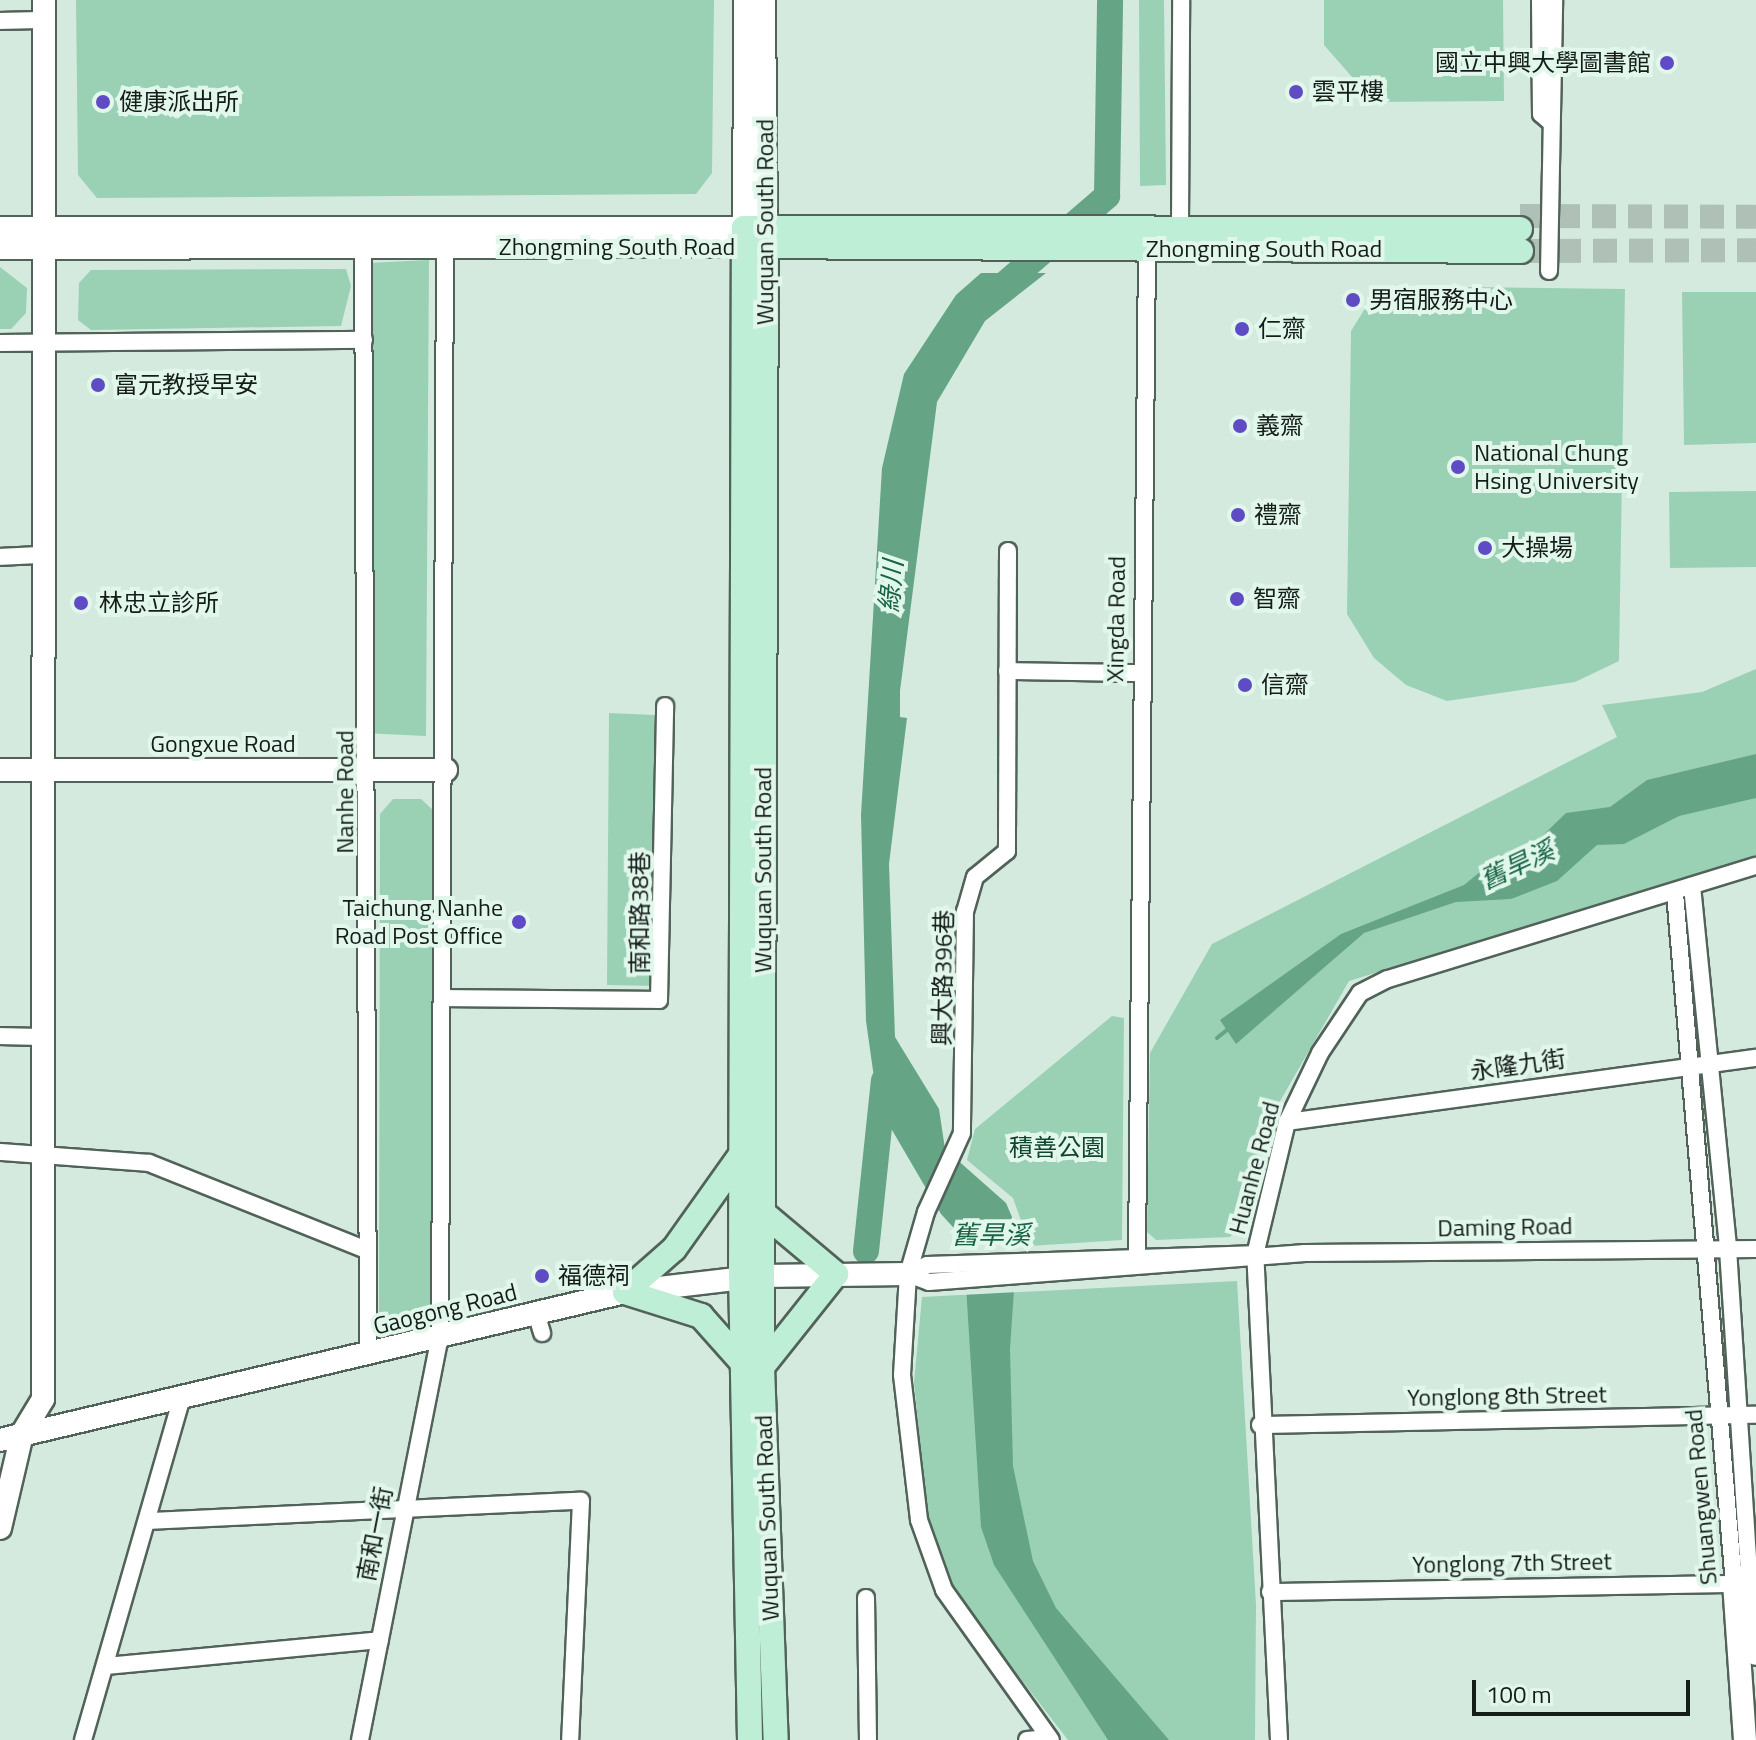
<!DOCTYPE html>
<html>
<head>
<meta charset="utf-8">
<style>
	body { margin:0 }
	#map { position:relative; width:1756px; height:1740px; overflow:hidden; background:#d5eade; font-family:"Titillium Web","Noto Sans TC",sans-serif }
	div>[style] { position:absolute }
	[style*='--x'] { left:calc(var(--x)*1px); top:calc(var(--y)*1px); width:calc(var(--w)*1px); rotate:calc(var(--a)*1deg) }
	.green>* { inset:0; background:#9ad1b4 }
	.water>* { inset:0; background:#65a585 }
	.pier>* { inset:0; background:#d5eade }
	.stream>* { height:4px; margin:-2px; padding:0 2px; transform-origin:2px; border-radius:2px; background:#65a585 }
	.river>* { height:26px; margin:-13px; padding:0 13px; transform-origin:13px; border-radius:13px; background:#65a585 }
	.primary-tunnel>* { height:24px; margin-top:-12px; transform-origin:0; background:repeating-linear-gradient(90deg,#afc1b7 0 24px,transparent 0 36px) }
	.roads { filter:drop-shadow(2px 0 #516359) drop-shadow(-2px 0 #516359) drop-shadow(0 2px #516359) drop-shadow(0 -2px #516359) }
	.street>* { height:16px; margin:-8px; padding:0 8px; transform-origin:8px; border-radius:8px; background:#fff }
	.secondary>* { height:22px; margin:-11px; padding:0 11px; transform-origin:11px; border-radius:11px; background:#fff }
	.primary>* { height:24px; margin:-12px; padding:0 12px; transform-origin:12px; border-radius:12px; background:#bfeed6 }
	.dots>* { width:22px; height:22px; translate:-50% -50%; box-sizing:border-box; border:4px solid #e2f7eb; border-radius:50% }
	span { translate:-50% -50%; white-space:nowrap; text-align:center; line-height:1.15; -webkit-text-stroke:8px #e2f7eb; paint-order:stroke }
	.poi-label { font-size:24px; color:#151d19 }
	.right { translate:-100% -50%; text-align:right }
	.left { translate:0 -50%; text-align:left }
	.street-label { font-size:24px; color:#151d19 }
	.park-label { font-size:24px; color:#11452f }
	.water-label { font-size:26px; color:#176445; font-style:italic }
	.scale { position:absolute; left:1472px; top:1680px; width:218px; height:36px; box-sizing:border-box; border:4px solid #151d19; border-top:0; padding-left:10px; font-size:24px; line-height:28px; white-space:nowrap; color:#151d19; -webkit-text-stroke:6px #e2f7eb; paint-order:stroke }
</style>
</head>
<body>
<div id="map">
	<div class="green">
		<div style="clip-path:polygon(76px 0,714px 0,712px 173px,696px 194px,97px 198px,78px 175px)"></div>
		<div style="clip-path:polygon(1139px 0,1164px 0,1166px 185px,1140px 186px)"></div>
		<div style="clip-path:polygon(1324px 0,1503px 0,1504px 101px,1374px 102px,1324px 45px)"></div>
		<div style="clip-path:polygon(429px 260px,426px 736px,363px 733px,368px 263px)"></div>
		<div style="clip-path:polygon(0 267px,27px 288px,26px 313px,11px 329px,0 329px)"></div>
		<div style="clip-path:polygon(346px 269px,351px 286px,341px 326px,91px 330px,78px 320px,79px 283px,91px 270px)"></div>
		<div style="clip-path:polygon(1379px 286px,1625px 289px,1619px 661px,1575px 682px,1447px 701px,1406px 685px,1374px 658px,1347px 614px,1351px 331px)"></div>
		<div style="clip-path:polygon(1682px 292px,1756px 292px,1756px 443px,1684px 445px)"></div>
		<div style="clip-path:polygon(1756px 491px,1756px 567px,1670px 568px,1669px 492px)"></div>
		<div style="clip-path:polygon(1756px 669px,1756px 856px,1349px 981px,1267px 1124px,1252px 1214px,1230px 1237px,1156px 1240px,1147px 1232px,1150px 1053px,1212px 944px,1617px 737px,1602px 705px,1702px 692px)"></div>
		<div style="clip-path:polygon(609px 713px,655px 715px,656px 986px,607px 985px)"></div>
		<div style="clip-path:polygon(393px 799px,421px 799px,434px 811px,433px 1311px,422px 1323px,395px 1329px,379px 1315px,380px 814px)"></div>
		<div style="clip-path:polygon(1112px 1016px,1124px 1018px,1122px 1240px,1030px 1246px,1013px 1198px,967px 1160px,975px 1129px)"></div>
		<div style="clip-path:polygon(1237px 1281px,1256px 1605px,1255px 1740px,1068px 1740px,952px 1590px,929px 1534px,914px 1382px,922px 1297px)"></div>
	</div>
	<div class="water">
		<div style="clip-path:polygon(981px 273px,1046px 273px,985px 321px,937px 402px,900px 691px,900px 717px,907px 718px,889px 864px,895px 1037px,939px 1109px,945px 1149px,1006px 1203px,1018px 1231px,1010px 1349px,1013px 1466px,1033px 1561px,1056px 1608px,1169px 1740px,1108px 1740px,994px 1565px,981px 1527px,963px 1238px,941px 1214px,878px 1106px,866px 1021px,861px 815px,882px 468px,904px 374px,956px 295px)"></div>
		<div style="clip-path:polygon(1756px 754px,1756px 798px,1679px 816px,1624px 844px,1597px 845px,1557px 881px,1511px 899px,1456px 902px,1364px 933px,1236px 1044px,1220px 1020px,1341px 934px,1464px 885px,1501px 855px,1537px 841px,1566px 813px,1610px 807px,1647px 780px)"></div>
	</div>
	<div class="pier">
		<div style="clip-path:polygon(1017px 1242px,1018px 1292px,962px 1295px,960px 1245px)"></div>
	</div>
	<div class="stream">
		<div style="--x:1217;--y:1038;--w:14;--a:-39"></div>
	</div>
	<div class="river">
		<div style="--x:992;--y:295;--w:152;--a:-40.7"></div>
		<div style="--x:1107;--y:196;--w:196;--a:-89.1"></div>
		<div style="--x:866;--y:1251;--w:171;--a:-84"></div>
	</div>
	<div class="primary-tunnel">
		<div style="--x:1520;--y:216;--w:236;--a:0.2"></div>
		<div style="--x:1521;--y:251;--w:235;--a:-0.2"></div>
	</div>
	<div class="roads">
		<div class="street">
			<div style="--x:1540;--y:0;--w:114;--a:89.5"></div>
			<div style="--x:1541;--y:114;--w:11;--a:41"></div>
			<div style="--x:0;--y:21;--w:43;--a:-1.3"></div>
			<div style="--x:363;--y:239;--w:1115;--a:89.74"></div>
			<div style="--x:1549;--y:271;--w:271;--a:-88.9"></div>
			<div style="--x:0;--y:343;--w:364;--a:-0.5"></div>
			<div style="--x:1008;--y:551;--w:300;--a:90.2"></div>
			<div style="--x:1007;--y:851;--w:41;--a:140.9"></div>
			<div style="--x:975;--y:877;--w:35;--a:106"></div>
			<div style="--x:965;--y:911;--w:222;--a:90.8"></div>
			<div style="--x:962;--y:1133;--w:87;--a:114.5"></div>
			<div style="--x:926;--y:1212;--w:65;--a:106.2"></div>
			<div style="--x:908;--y:1274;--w:101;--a:93.4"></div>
			<div style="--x:902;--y:1375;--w:146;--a:83.3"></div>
			<div style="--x:919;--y:1520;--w:74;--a:70.3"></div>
			<div style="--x:944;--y:1590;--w:184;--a:54.5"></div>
			<div style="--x:0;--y:557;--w:41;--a:-2.8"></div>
			<div style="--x:1007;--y:671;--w:132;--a:0.9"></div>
			<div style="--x:1692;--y:886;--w:365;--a:84.3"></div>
			<div style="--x:1728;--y:1249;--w:338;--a:86.3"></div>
			<div style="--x:444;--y:998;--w:215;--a:0.5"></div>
			<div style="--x:659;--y:1000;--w:294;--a:-88.8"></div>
			<div style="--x:0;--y:1036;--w:44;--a:1.3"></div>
			<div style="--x:1287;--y:1122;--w:473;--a:-7.8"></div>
			<div style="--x:0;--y:1152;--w:149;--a:4.2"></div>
			<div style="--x:149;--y:1163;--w:235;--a:21.8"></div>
			<div style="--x:1137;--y:1255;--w:1003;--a:-89.43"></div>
			<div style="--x:1147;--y:252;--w:41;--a:-37.1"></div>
			<div style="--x:1180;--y:227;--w:227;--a:-89.7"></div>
			<div style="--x:908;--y:1274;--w:22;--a:21"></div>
			<div style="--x:929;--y:1282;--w:377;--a:-4.4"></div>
			<div style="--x:1305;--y:1253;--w:451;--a:-0.5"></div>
			<div style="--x:908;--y:1274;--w:21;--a:-25"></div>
			<div style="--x:927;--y:1265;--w:325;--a:-1.9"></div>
			<div style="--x:536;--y:1313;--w:21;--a:73"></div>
			<div style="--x:1260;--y:1425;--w:496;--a:-1.2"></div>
			<div style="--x:149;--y:1521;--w:432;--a:-2.7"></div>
			<div style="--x:581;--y:1501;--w:239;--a:92.6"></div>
			<div style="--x:1270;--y:1592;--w:464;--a:-1"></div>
			<div style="--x:1734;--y:1584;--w:694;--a:-94.88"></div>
			<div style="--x:866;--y:1598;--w:142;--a:89.2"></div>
			<div style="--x:106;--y:1666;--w:275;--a:-5.4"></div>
			<div style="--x:83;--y:1740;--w:354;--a:-73.9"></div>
			<div style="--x:360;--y:1740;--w:411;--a:-78.8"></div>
			<div style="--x:440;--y:1337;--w:1099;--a:-89.74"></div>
			<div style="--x:1027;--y:1740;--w:22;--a:-5"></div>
			<div style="--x:1279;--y:1740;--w:486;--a:-92.8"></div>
			<div style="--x:1255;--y:1255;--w:137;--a:-76.5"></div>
			<div style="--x:1287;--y:1122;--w:76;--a:-64.4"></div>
			<div style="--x:1320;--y:1053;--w:72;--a:-56.3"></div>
			<div style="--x:1360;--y:993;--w:31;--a:-27"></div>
			<div style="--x:1388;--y:979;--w:385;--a:-17.1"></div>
		</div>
		<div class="secondary">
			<div style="--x:764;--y:0;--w:229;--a:89.5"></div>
			<div style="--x:0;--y:228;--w:744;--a:0"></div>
			<div style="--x:744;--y:228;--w:228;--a:-89.7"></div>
			<div style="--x:0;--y:248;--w:744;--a:-0.15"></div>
			<div style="--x:0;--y:770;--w:446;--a:0"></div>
			<div style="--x:0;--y:1440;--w:642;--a:-13.32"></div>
			<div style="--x:625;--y:1292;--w:138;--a:-6.7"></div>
			<div style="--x:762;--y:1276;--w:146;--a:-0.8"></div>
			<div style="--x:0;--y:1528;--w:97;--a:-76.8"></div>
			<div style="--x:22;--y:1434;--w:41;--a:-59"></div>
			<div style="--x:43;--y:1399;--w:1399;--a:-89.96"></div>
			<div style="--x:1750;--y:1586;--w:68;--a:85"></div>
			<div style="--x:1745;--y:1740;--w:156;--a:-94"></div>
			<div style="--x:1734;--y:1584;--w:22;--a:5"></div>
		</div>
		<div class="primary">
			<div style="--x:766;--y:229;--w:1138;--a:90.2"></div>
			<div style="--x:762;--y:1367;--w:373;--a:87.9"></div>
			<div style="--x:750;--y:246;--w:771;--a:0.37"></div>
			<div style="--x:762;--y:1212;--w:97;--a:40"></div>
			<div style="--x:836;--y:1274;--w:119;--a:128.5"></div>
			<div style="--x:625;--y:1292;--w:65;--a:-41.3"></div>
			<div style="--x:674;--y:1249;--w:119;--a:-54.6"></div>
			<div style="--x:625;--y:1292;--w:80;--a:17.5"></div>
			<div style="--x:701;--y:1316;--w:60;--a:48.4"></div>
			<div style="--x:750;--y:1740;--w:463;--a:-91.1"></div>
			<div style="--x:741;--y:1277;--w:1049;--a:-89.84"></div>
			<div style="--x:744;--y:228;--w:776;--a:0.07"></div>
		</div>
	</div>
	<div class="dots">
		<div style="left:1667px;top:63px;background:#5f4cc5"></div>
		<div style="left:1296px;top:92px;background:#5f4cc5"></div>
		<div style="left:103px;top:102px;background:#5f4cc5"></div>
		<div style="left:1353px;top:300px;background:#5f4cc5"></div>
		<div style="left:1242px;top:329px;background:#5f4cc5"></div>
		<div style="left:98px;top:385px;background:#5f4cc5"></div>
		<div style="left:1240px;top:426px;background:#5f4cc5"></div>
		<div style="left:1458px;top:467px;background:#5f4cc5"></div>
		<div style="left:1238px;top:515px;background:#5f4cc5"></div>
		<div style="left:1485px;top:548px;background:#5f4cc5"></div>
		<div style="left:1237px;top:599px;background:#5f4cc5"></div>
		<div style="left:81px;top:603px;background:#5f4cc5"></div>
		<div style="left:1245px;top:685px;background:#5f4cc5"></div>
		<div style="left:519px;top:922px;background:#5f4cc5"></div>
		<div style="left:542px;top:1276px;background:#5f4cc5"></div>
	</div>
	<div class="poi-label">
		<span class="right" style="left:1651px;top:63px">國立中興大學圖書館</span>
		<span class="left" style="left:1312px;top:92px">雲平樓</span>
		<span class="left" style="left:119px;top:102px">健康派出所</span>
		<span class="left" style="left:1369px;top:300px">男宿服務中心</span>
		<span class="left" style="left:1258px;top:329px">仁齋</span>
		<span class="left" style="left:114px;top:385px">富元教授早安</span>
		<span class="left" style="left:1256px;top:426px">義齋</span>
		<span class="left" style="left:1474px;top:467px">National Chung<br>Hsing University</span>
		<span class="left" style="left:1254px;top:515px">禮齋</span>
		<span class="left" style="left:1501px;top:548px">大操場</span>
		<span class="left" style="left:1253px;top:599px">智齋</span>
		<span class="left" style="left:99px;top:603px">林忠立診所</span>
		<span class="left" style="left:1261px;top:685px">信齋</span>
		<span class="right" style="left:503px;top:922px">Taichung Nanhe<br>Road Post Office</span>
		<span class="left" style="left:558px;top:1276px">福德祠</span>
	</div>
	<div class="street-label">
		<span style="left:765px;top:222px;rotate:-90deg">Wuquan South Road</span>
		<span style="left:617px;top:247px">Zhongming South Road</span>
		<span style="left:1264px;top:249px">Zhongming South Road</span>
		<span style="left:1116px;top:619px;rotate:-89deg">Xingda Road</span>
		<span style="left:223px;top:744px">Gongxue Road</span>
		<span style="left:345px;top:792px;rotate:-90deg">Nanhe Road</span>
		<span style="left:763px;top:870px;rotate:-90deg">Wuquan South Road</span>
		<span style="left:640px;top:913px;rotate:-90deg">南和路38巷</span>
		<span style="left:943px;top:978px;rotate:-89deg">興大路396巷</span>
		<span style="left:1518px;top:1065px;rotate:-8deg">永隆九街</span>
		<span style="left:1254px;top:1168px;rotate:-75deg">Huanhe Road</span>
		<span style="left:1505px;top:1227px;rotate:-1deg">Daming Road</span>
		<span style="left:445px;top:1309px;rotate:-14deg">Gaogong Road</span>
		<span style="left:1507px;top:1396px;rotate:-1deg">Yonglong 8th Street</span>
		<span style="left:1701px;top:1497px;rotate:-95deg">Shuangwen Road</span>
		<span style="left:767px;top:1518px;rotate:-92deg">Wuquan South Road</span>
		<span style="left:375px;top:1534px;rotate:-79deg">南和一街</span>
		<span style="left:1512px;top:1563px;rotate:-1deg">Yonglong 7th Street</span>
	</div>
	<div class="park-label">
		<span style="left:1057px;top:1148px">積善公園</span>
	</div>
	<div class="water-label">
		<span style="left:891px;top:586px;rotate:-85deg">綠川</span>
		<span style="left:1517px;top:865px;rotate:-25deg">舊旱溪</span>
		<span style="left:991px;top:1235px">舊旱溪</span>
	</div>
	<div class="scale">100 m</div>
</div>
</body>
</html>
